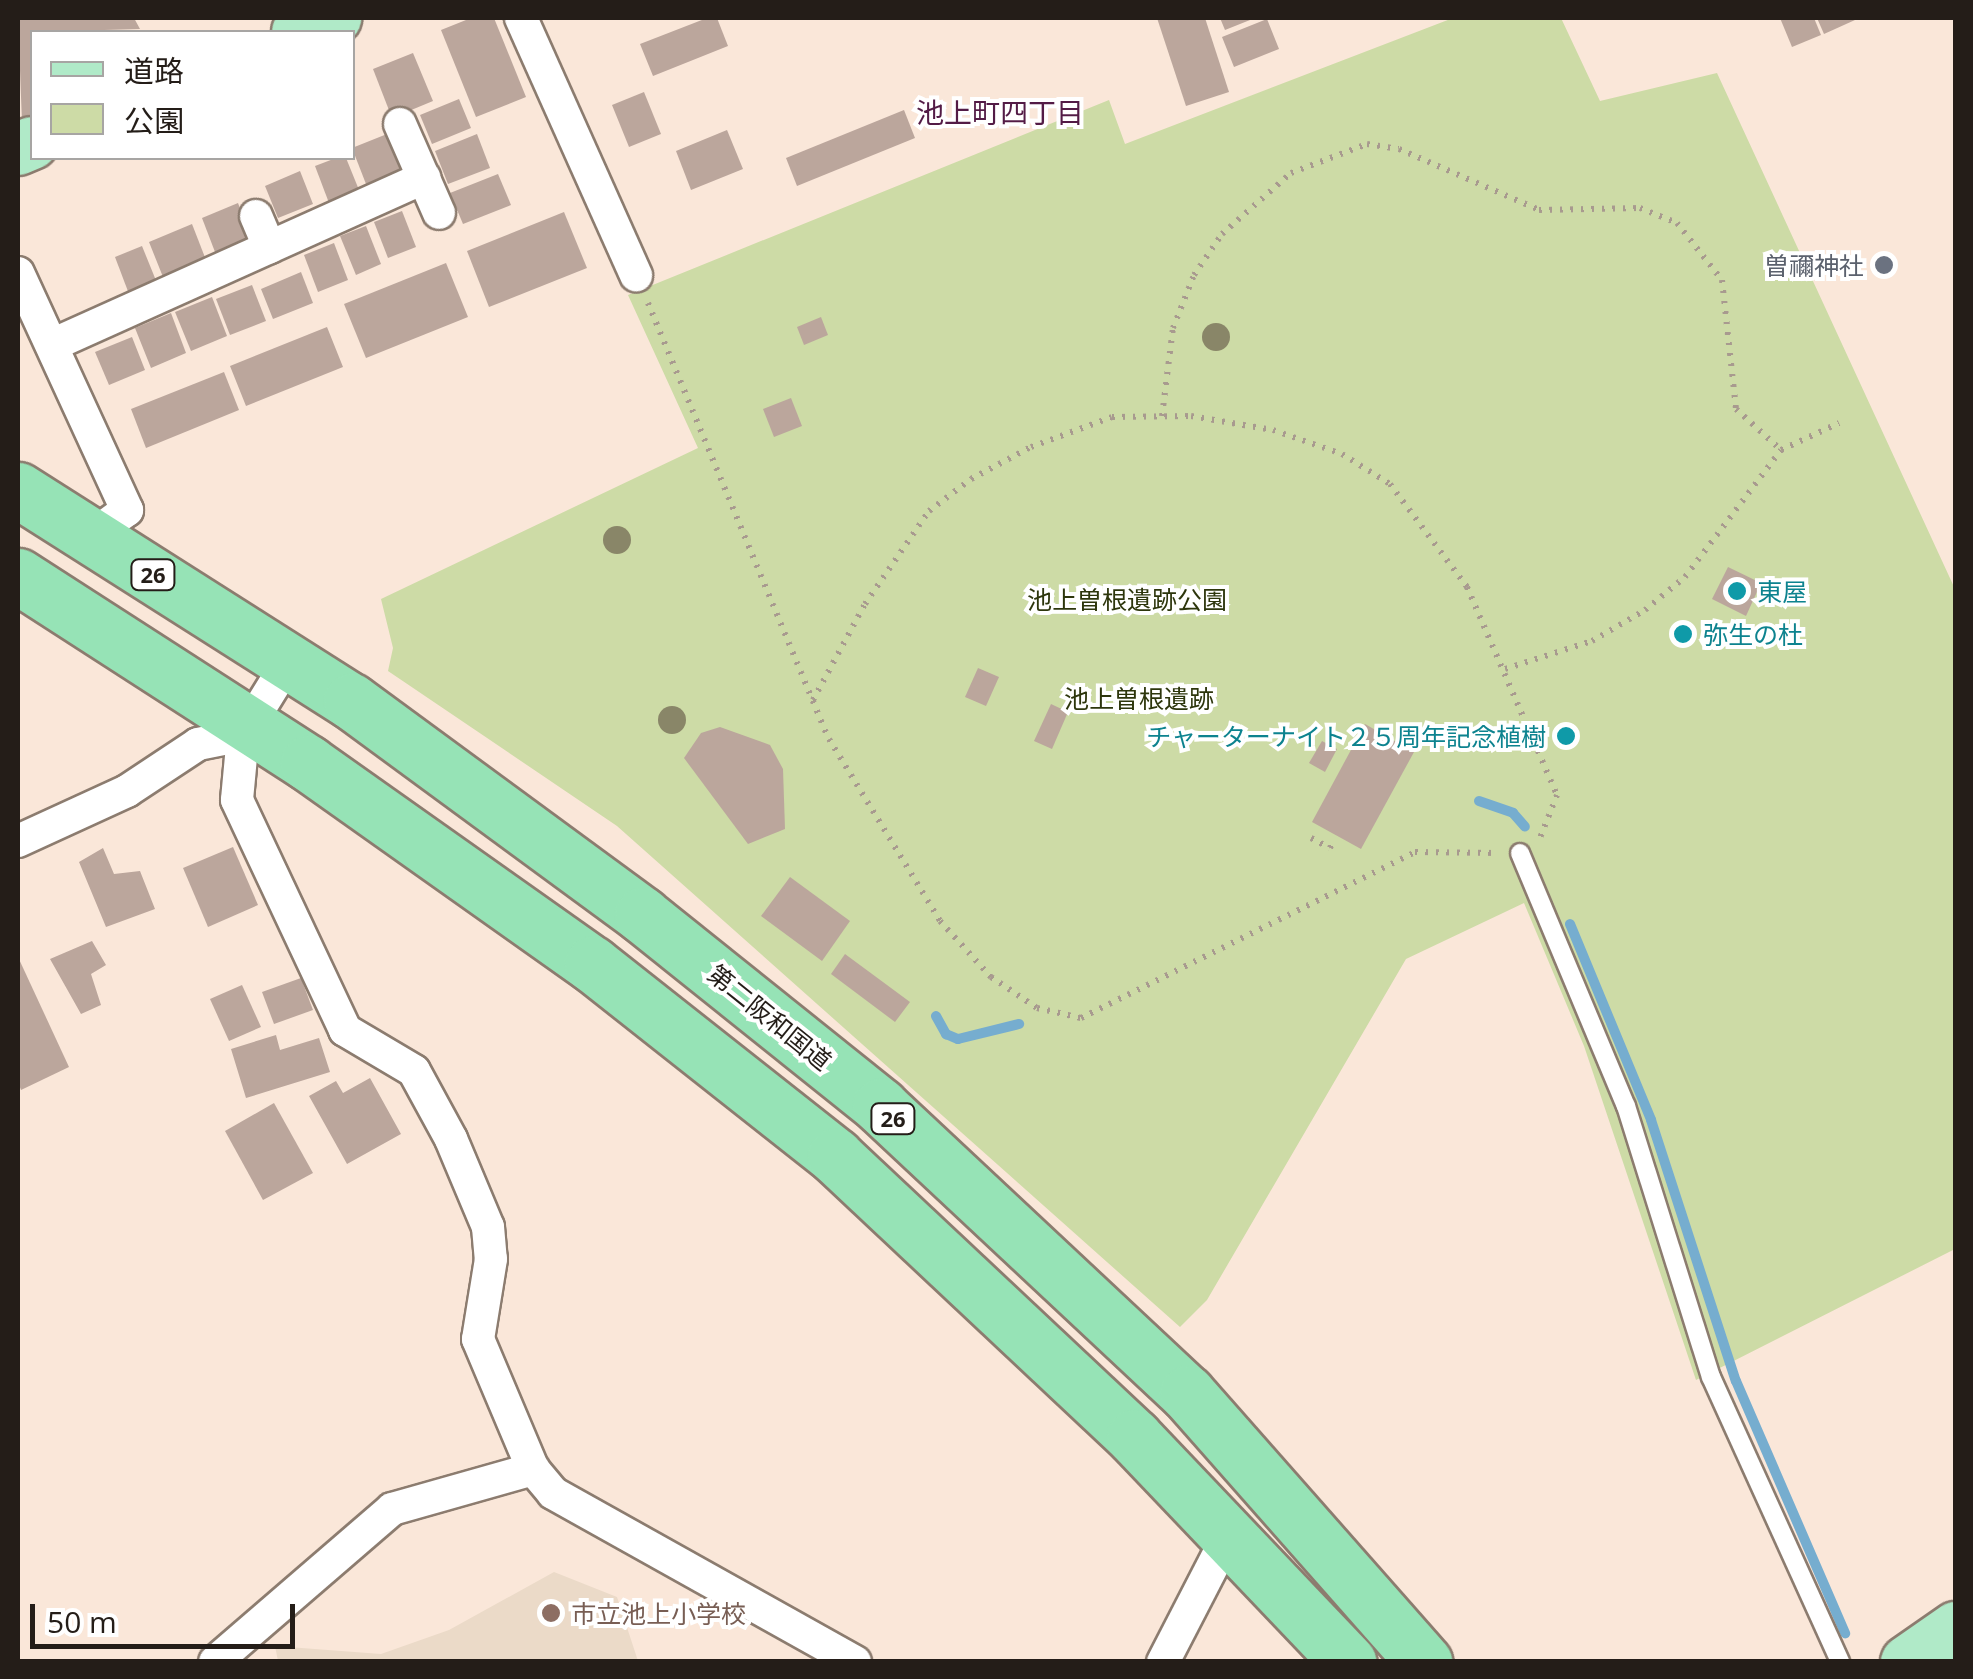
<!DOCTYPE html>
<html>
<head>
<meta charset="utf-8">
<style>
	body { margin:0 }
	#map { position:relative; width:1973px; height:1679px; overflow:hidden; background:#fae7d9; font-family:"Open Sans","Noto Sans JP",sans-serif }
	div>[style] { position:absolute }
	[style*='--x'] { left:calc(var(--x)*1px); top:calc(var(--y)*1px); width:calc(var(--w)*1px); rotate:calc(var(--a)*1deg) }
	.education>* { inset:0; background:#ebdac8 }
	.green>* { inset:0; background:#cddba6 }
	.stream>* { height:10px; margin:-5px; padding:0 5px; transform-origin:5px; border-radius:5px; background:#76adcf }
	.building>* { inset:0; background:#bba69c }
	.path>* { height:6px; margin-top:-3px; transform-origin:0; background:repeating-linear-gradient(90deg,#a89a8f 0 2.5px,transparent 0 10.5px) }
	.roads { filter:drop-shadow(2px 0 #8c7c6f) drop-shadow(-2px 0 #8c7c6f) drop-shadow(0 2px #8c7c6f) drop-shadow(0 -2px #8c7c6f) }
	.service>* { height:18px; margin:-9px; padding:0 9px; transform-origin:9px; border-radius:9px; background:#fff }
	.minor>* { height:32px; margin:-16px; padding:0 16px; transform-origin:16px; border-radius:16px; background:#fff }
	.primary>* { height:52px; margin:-26px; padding:0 26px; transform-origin:26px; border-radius:26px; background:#b0eac8 }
	.trunk>* { height:55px; margin:-27.5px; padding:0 27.5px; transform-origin:27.5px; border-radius:27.5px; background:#96e3b6 }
	.trees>* { width:28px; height:28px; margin:-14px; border-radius:50%; background:#898668 }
	.dots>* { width:28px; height:28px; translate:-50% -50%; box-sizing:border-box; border:5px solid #fff; border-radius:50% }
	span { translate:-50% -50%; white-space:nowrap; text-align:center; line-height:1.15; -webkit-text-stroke:8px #fff; paint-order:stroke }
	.shield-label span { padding:2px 8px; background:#fff; border:2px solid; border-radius:8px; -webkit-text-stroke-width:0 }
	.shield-label { font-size:22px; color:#241d18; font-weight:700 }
	.worship-label { font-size:25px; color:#5b616d }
	.right { translate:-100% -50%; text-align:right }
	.culture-label { font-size:25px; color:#0d838f }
	.left { translate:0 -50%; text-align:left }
	.park-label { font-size:25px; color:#2d360c }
	.street-label { font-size:25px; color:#241d18 }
	.education-label { font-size:25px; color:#785e54 }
	.neighbourhood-label { font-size:28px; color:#531b46 }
	.frame { position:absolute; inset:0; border:20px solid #241d18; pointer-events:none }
	.legend { position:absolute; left:30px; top:30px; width:325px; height:130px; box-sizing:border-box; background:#fff; border:2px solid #a7a5a3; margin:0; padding:12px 18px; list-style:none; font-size:30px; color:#241d18 }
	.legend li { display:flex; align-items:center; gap:20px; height:50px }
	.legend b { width:50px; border:2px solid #a7a5a3 }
	.scale { position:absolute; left:30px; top:1604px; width:265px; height:45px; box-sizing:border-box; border:5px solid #241d18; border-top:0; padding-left:12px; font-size:30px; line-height:35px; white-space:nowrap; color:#241d18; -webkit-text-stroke:8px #fff; paint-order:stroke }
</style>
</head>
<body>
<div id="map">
	<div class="education">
		<div style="clip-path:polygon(554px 1572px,617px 1597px,638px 1661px,278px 1661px,275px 1646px,381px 1654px,449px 1630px)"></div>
	</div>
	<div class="green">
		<div style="clip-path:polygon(1453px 18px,1561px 18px,1600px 101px,1717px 73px,1955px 589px,1955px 1249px,1696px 1380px,1584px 1046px,1524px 903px,1406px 959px,1207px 1300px,1180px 1327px,617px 826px,388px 671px,393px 648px,381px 599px,698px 448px,628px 295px,1109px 100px,1125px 144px)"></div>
	</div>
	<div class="stream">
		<div style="--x:1479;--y:801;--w:36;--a:19"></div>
		<div style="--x:1513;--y:813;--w:18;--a:49"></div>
		<div style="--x:1570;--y:924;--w:212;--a:67.5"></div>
		<div style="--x:1651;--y:1120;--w:274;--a:72"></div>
		<div style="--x:1736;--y:1381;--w:275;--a:66.6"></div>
		<div style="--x:936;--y:1016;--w:21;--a:61"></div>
		<div style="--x:946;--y:1034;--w:13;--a:23"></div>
		<div style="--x:958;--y:1039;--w:63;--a:-13.8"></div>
	</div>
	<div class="building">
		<div style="clip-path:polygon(18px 18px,134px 18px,140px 29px,32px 32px,32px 118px,22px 123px)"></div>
		<div style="clip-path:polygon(471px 18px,494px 18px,526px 97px,476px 117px,441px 30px)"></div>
		<div style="clip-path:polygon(707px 18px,717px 18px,728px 46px,653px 76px,640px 44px)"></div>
		<div style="clip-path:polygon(1157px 18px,1205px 18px,1229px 92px,1186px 106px)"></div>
		<div style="clip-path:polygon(1220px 18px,1255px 18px,1225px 30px)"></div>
		<div style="clip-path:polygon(1780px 18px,1814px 18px,1821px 35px,1792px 47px)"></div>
		<div style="clip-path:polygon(1817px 18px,1854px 18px,1855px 20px,1824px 34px)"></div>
		<div style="clip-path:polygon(1267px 19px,1279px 49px,1234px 67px,1222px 37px)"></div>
		<div style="clip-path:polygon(413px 53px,433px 101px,392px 118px,373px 69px)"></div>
		<div style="clip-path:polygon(644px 92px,661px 134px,629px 147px,612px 105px)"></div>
		<div style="clip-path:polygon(459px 99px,471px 128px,432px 144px,420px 115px)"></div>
		<div style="clip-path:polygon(904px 110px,915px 138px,797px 186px,786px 158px)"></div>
		<div style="clip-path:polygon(727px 130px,743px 169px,691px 190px,676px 151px)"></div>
		<div style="clip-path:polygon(392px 132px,407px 167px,366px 184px,352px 148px)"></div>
		<div style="clip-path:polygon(477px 134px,490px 168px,448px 184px,435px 151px)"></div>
		<div style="clip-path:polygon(336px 158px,346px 158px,359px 190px,329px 203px,315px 166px)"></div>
		<div style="clip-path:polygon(300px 171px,313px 204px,278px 218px,265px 186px)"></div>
		<div style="clip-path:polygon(498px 174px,511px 205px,463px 224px,450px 193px)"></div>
		<div style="clip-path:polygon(238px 203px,251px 238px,215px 252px,202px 218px)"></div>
		<div style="clip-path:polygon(402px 211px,416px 247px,388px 258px,374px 222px)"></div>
		<div style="clip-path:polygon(564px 212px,587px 268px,489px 307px,467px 251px)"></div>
		<div style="clip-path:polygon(192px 224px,206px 260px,163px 277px,149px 242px)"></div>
		<div style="clip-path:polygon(366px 226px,381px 264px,356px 275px,340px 236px)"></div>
		<div style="clip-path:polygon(334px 243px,348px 280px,318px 292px,304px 255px)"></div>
		<div style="clip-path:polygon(142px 246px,157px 283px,129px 294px,115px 257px)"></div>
		<div style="clip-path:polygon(446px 263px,468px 317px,366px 358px,344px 304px)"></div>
		<div style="clip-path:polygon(301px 272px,313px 303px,273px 319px,261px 289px)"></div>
		<div style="clip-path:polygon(252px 285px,266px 321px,230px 335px,216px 299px)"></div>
		<div style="clip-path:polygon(212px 297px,227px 336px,191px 351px,175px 312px)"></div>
		<div style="clip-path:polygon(171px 313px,186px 353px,151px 368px,135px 328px)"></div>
		<div style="clip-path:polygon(821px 317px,828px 335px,804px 345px,797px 327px)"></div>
		<div style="clip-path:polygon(327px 327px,343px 367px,246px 406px,230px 366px)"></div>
		<div style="clip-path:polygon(132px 337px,145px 370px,109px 385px,95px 352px)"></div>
		<div style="clip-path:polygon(224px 372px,239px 410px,146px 448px,131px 409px)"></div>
		<div style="clip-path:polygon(791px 398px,802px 426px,774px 437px,763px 409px)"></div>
		<div style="clip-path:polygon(1728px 567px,1761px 583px,1746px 616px,1712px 599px)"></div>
		<div style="clip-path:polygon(978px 668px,999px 677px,986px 706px,965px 697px)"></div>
		<div style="clip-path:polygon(1051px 704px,1068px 712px,1052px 749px,1034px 741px)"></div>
		<div style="clip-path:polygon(1365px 724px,1414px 752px,1361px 849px,1312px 822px)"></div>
		<div style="clip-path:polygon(720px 727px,770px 745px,783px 769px,785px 829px,748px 844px,684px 758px,701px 733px)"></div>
		<div style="clip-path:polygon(1322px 741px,1337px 749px,1325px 772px,1309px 763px)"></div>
		<div style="clip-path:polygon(233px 847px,258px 905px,208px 927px,183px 868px)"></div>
		<div style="clip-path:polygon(103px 848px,114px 874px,140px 871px,155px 909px,106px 927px,79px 862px)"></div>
		<div style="clip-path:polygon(790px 877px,850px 921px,822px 961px,761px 916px)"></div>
		<div style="clip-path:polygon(92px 941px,106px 965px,91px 974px,101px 1005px,81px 1014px,50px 959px)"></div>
		<div style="clip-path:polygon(845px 954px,910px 1002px,895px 1022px,831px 974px)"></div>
		<div style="clip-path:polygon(18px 957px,69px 1067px,21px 1090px,18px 1082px)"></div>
		<div style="clip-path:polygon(301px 978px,313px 1010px,274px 1024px,262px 992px)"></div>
		<div style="clip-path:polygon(242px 985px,261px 1027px,229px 1041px,210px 999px)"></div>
		<div style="clip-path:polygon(276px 1035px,280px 1050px,319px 1038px,330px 1072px,246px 1098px,231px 1049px)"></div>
		<div style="clip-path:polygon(370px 1078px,401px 1134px,347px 1164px,309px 1096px,336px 1081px,343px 1093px)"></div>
		<div style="clip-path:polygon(274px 1103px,313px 1173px,263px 1200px,225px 1131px)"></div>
	</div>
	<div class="path">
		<div style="--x:648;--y:303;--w:472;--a:67.5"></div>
		<div style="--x:829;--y:739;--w:213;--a:58.6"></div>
		<div style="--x:940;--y:921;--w:76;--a:47.7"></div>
		<div style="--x:991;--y:977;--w:55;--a:34"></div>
		<div style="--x:1037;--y:1008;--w:45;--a:12.8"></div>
		<div style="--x:1081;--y:1018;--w:373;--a:-26.4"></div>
		<div style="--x:1415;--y:852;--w:83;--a:0.7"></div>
		<div style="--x:1162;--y:416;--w:89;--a:-82.9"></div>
		<div style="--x:1173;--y:328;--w:57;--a:-68.4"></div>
		<div style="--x:1194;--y:275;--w:50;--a:-55.7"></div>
		<div style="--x:1222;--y:234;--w:92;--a:-41.5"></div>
		<div style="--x:1291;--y:173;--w:81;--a:-20.9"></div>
		<div style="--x:1367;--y:144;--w:32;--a:9"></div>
		<div style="--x:1399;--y:149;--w:153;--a:23.5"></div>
		<div style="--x:1539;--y:210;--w:101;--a:-1.1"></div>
		<div style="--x:1640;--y:208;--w:40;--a:22"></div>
		<div style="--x:1677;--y:223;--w:73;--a:51.7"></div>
		<div style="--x:1722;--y:280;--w:130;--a:83.8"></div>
		<div style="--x:1736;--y:409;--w:61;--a:42.3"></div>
		<div style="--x:1505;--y:669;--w:91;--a:-17.8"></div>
		<div style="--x:1592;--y:641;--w:61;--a:-30.3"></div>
		<div style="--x:1645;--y:610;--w:52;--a:-39.5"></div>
		<div style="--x:1685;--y:577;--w:159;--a:-52.9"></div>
		<div style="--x:1781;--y:450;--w:64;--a:-25"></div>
		<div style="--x:813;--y:700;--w:109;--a:-61.6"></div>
		<div style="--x:865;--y:604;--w:113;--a:-55.5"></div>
		<div style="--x:929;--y:511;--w:53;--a:-37.3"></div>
		<div style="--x:971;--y:479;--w:68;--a:-28.1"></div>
		<div style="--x:1031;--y:447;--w:86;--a:-20.3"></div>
		<div style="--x:1112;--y:417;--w:79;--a:-0.7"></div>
		<div style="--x:1191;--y:416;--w:83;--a:9.7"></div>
		<div style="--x:1273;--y:430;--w:73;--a:19.2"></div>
		<div style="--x:1342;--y:454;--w:57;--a:32"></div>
		<div style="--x:1390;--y:484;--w:129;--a:53.2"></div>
		<div style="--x:1467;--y:587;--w:227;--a:66.6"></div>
		<div style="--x:1557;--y:795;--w:46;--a:111.6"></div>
		<div style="--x:1311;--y:838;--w:21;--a:28"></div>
		<div style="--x:1330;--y:848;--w:8;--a:-67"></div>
	</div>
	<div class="roads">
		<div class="service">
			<div style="--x:1520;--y:853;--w:274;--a:67.3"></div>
			<div style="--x:1626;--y:1106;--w:284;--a:72.6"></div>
			<div style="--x:1711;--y:1377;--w:313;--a:65.6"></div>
		</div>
		<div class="minor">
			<div style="--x:521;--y:18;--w:282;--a:65.9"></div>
			<div style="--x:400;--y:124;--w:97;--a:66.3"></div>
			<div style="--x:256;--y:216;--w:34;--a:67"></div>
			<div style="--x:18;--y:273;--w:261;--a:65.3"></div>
			<div style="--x:127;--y:510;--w:46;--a:143.9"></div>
			<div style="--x:54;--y:344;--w:406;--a:-24.2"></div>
			<div style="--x:290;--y:659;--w:89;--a:121.7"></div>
			<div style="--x:243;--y:735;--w:65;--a:95.3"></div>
			<div style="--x:237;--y:800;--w:254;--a:64.8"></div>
			<div style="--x:345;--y:1030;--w:80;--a:30.7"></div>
			<div style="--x:414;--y:1071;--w:77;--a:61.4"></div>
			<div style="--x:451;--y:1139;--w:95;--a:67.2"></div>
			<div style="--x:488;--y:1227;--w:32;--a:85"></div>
			<div style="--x:491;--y:1259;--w:81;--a:99.2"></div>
			<div style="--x:478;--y:1339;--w:141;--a:67.1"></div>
			<div style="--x:533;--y:1469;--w:31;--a:50"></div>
			<div style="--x:553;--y:1493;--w:346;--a:29.2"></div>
			<div style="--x:18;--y:841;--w:120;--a:-24.6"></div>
			<div style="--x:127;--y:791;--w:85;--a:-33.5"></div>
			<div style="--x:198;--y:744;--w:46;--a:-11.3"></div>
			<div style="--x:215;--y:1662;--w:234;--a:-40.8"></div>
			<div style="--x:392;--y:1509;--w:147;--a:-15.8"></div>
			<div style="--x:1163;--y:1662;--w:140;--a:-62.7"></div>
		</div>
		<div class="primary">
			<div style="--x:298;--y:32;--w:40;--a:-21"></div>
			<div style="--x:18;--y:149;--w:15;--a:-23"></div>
			<div style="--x:1907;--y:1662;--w:60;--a:-34.8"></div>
		</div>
		<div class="trunk">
			<div style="--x:18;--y:490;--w:394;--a:32.4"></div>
			<div style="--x:351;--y:701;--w:361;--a:36.3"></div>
			<div style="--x:642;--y:915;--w:305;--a:38.7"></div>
			<div style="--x:880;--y:1106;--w:420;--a:43.1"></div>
			<div style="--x:1187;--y:1393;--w:359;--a:48.6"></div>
			<div style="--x:18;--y:576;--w:345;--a:32.8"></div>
			<div style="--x:308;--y:763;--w:348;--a:35.3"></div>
			<div style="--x:592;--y:964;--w:310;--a:38.3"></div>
			<div style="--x:835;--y:1156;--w:410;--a:43.2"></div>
			<div style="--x:1134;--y:1437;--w:311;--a:46.4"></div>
		</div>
	</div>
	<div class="trees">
		<div style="left:1216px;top:337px"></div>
		<div style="left:617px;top:540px"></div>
		<div style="left:672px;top:720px"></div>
	</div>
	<div class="dots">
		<div style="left:1884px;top:265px;background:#6b7280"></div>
		<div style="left:1737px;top:591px;background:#0f9aa8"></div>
		<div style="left:1683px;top:634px;background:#0f9aa8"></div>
		<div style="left:1566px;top:736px;background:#0f9aa8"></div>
		<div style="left:551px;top:1613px;background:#8d6e63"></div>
	</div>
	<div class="shield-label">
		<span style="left:153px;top:575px">26</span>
		<span style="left:893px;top:1119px">26</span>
	</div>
	<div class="worship-label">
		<span class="right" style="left:1864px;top:265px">曽禰神社</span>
	</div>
	<div class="culture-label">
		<span class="left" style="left:1757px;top:591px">東屋</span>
		<span class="left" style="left:1703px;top:634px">弥生の杜</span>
		<span class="right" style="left:1546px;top:736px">チャーターナイト２５周年記念植樹</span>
	</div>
	<div class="park-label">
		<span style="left:1127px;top:599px">池上曽根遺跡公園</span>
		<span style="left:1139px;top:698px">池上曽根遺跡</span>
	</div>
	<div class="street-label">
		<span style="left:770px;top:1017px;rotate:39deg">第二阪和国道</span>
	</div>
	<div class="education-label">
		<span class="left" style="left:571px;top:1613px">市立池上小学校</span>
	</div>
	<div class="neighbourhood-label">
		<span style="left:1000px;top:112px">池上町四丁目</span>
	</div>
	<div class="frame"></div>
	<ul class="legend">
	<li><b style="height:12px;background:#b0eac8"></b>道路</li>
	<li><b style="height:28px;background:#cddba6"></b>公園</li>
	</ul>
	<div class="scale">50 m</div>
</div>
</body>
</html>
